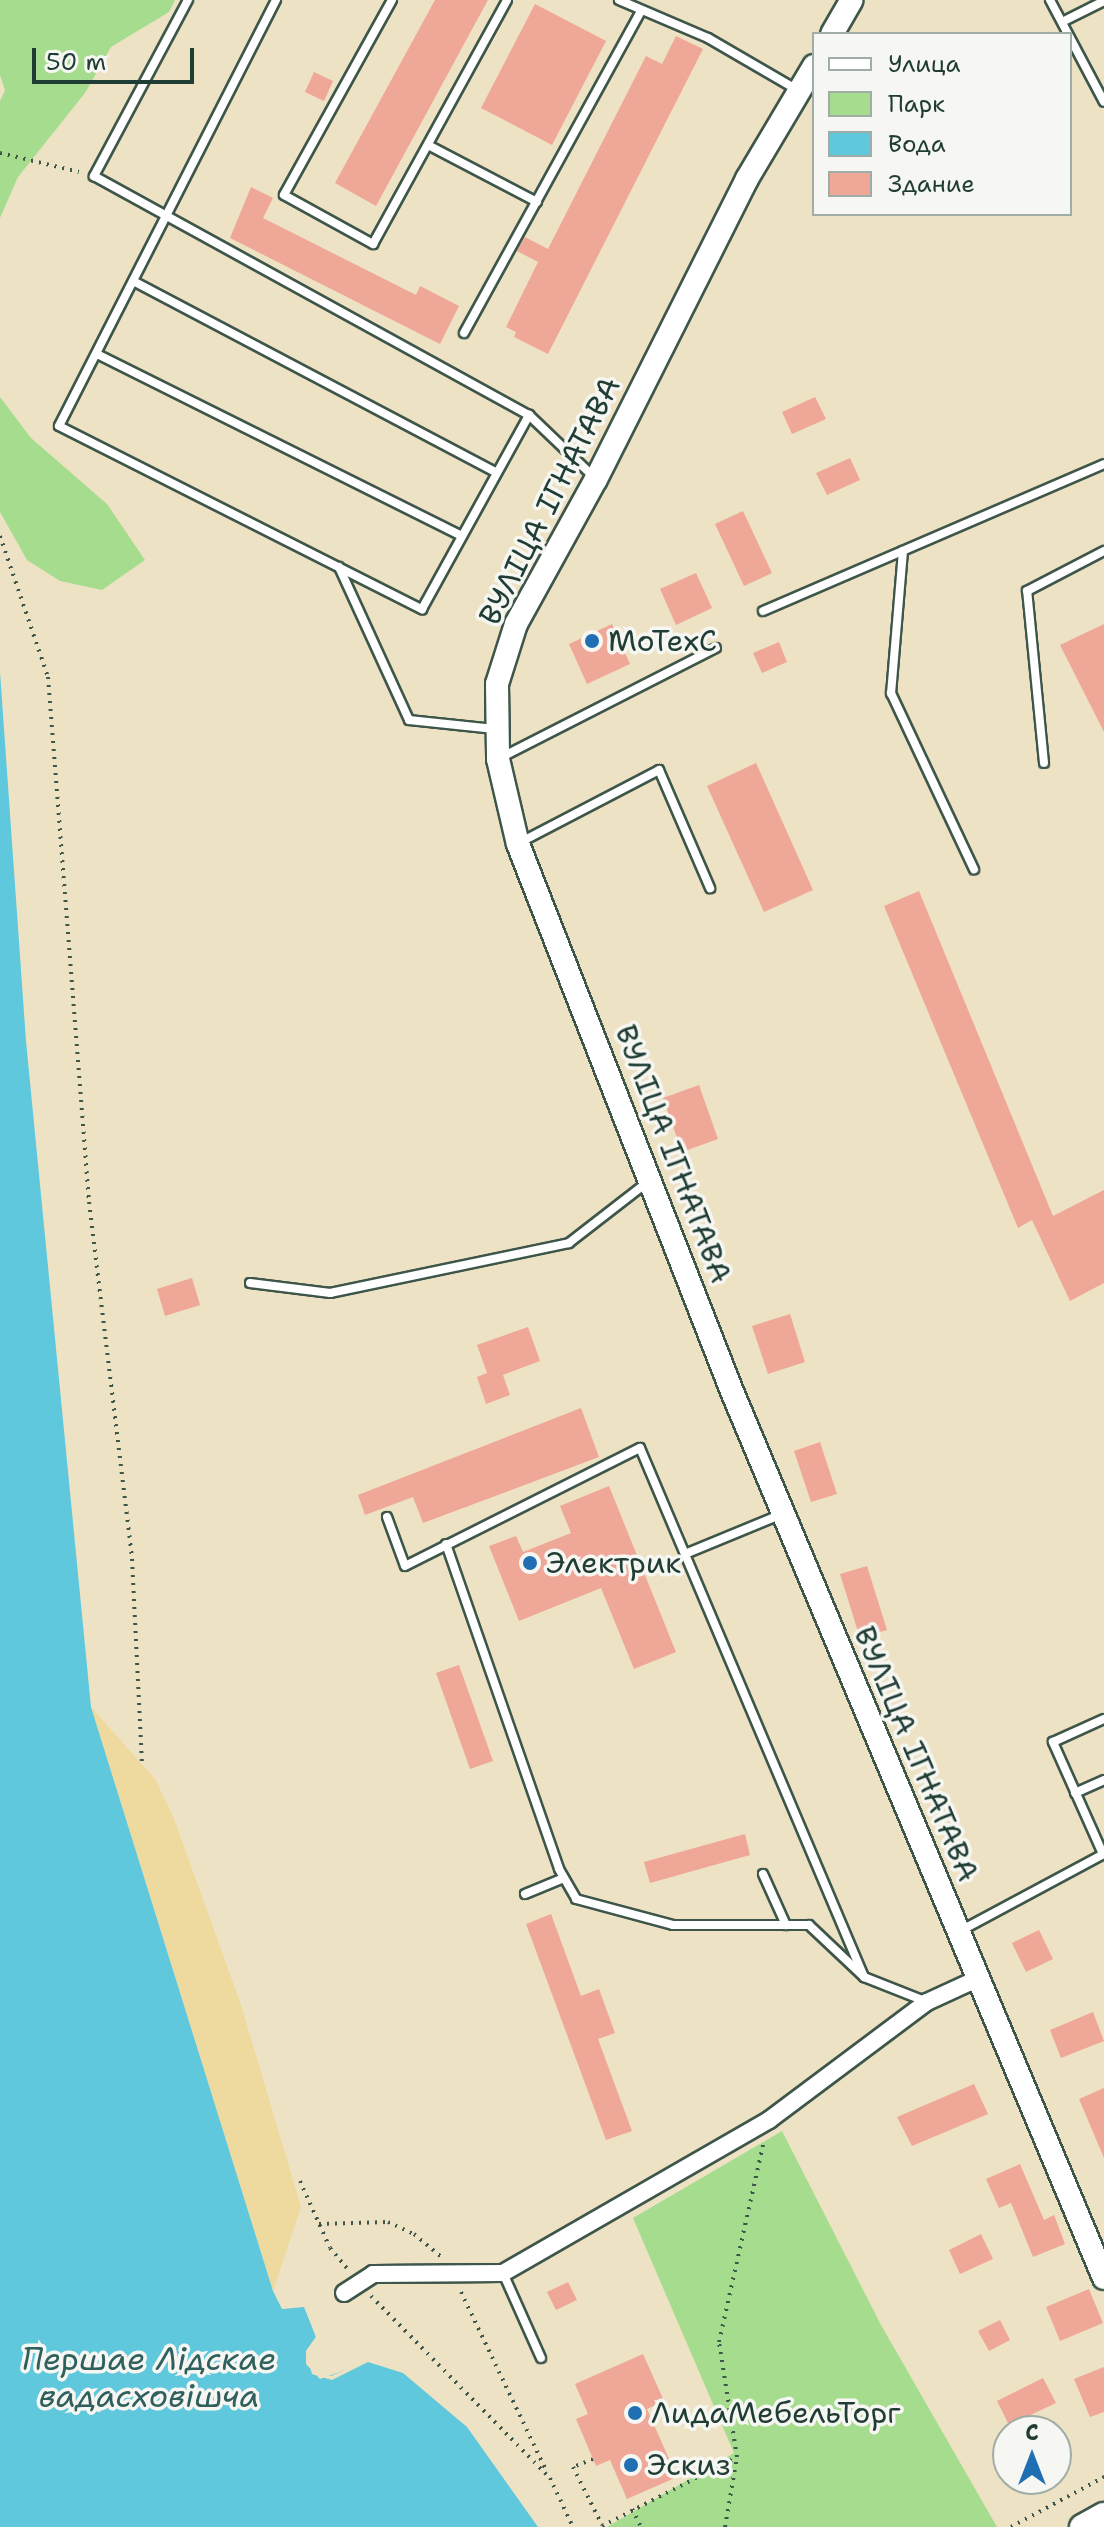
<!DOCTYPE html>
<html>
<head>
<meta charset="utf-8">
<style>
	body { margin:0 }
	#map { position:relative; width:1104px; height:2527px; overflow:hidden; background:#eee2c4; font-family:"Shantell Sans",sans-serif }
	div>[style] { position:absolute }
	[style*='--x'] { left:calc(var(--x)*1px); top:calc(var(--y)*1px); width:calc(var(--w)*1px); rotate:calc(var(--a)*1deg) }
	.green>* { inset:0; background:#a6dc8d }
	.sand>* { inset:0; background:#eeda9e }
	.water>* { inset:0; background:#60c8dc }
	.pier>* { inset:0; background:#eee2c4 }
	.building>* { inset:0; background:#efa798 }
	.path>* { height:4px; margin-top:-2px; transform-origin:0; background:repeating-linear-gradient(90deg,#3e564a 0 2px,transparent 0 8px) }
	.roads { filter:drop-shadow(2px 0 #3e564a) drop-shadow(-2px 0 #3e564a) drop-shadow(0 2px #3e564a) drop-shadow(0 -2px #3e564a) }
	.service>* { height:8px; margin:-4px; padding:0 4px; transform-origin:4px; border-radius:4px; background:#fff }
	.minor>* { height:16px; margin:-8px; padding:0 8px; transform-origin:8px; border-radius:8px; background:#fff }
	.tertiary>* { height:22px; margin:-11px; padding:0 11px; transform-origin:11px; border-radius:11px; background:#fff }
	.secondary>* { height:24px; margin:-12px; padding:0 12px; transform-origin:12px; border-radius:12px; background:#fff }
	.dots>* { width:22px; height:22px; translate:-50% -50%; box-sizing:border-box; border:4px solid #f6f6f2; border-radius:50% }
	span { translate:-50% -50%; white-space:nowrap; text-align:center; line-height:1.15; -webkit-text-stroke:7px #f6f6f2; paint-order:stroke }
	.street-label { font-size:30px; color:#1f3d34 }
	.poi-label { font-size:30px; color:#1f3d34 }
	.left { translate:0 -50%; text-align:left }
	.water-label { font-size:32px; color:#2f605e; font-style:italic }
	.legend { position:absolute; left:812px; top:32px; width:260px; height:184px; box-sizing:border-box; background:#f6f6f2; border:2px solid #a0aca6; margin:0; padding:10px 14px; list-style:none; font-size:24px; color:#1f3d34 }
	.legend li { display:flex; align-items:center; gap:16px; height:40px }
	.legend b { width:40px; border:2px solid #a0aca6 }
	.north { position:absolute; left:992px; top:2415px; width:80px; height:80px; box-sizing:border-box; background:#f6f6f2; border:2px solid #a0aca6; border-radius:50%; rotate:0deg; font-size:22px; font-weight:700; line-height:32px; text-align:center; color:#1f3d34 }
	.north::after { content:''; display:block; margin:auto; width:28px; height:36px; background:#1f6fb2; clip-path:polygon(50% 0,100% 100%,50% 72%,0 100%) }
	.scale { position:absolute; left:32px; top:48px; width:162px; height:36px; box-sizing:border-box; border:4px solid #1f3d34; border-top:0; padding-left:10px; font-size:24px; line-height:28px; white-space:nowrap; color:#1f3d34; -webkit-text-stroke:6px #f6f6f2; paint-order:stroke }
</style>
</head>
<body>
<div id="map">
	<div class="green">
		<div style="clip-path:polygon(0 0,175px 0,169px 12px,111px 47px,85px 93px,18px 177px,0 218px,0 101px,5px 90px,0 75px)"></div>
		<div style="clip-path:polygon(0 397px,31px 438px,107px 504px,145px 560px,102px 590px,60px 581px,27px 560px,0 512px)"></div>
		<div style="clip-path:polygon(782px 2131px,881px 2325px,997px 2527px,607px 2527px,734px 2453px,633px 2218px)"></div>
	</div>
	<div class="sand">
		<div style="clip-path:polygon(91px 1707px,155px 1779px,173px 1816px,241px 2005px,301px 2207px,273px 2291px)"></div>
	</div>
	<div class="water">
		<div style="clip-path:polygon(0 672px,26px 1041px,91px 1707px,273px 2291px,282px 2309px,304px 2307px,316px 2337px,306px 2351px,306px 2364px,320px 2379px,368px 2362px,403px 2373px,467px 2427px,538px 2527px,0 2527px)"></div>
	</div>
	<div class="pier">
		<div style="clip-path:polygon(304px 2303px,320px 2336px,310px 2352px,315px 2371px,331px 2376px,370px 2359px,368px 2362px,332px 2380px,312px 2374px,306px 2351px,316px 2337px)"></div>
	</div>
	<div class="building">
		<div style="clip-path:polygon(435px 0,488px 0,376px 206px,335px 183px)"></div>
		<div style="clip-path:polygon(535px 4px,606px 41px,552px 145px,481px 108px)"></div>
		<div style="clip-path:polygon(676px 36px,703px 49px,548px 354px,514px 337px,516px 332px,506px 327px,538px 262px,517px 251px,525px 237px,548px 249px,646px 56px,662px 64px)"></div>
		<div style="clip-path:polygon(314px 72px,333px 81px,324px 101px,305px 92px)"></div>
		<div style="clip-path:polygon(251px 187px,273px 198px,263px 218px,416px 295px,420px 286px,459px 306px,440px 344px,230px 238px)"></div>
		<div style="clip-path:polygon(815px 397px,826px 419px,792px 434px,782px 412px)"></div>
		<div style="clip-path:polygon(850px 458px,860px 480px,827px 495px,816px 473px)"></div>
		<div style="clip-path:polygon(743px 511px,772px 573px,744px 586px,715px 524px)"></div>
		<div style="clip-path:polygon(696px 573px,712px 608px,676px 625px,660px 589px)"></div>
		<div style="clip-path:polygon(612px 624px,630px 664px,587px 684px,569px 644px)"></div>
		<div style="clip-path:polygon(1104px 624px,1104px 732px,1060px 645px)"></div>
		<div style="clip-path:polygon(779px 642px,787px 662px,762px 673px,753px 653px)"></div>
		<div style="clip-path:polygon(756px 763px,813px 890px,764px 912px,707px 786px)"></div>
		<div style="clip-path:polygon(919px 891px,1053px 1216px,1104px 1190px,1104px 1283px,1070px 1301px,1032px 1220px,1018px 1228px,884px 906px)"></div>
		<div style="clip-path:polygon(699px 1085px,718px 1139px,682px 1152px,663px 1098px)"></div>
		<div style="clip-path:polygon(192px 1278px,200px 1305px,165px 1316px,157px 1289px)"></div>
		<div style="clip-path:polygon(790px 1314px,805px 1362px,768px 1374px,752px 1326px)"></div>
		<div style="clip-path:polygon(528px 1327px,540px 1361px,503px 1375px,510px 1395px,486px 1404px,477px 1377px,487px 1373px,477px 1345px)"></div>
		<div style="clip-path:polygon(581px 1408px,599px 1457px,423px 1523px,413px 1497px,365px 1515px,358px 1495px)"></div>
		<div style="clip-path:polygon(820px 1442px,837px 1494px,811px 1502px,794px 1451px)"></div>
		<div style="clip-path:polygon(609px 1486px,676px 1652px,634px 1669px,601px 1588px,519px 1621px,489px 1546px,516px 1536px,523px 1552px,571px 1533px,560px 1506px)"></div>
		<div style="clip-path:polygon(867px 1566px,887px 1630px,860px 1638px,840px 1574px)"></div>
		<div style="clip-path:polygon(459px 1665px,493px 1761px,470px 1769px,436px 1673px)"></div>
		<div style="clip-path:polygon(745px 1834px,750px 1855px,650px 1883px,644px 1862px)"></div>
		<div style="clip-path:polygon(551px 1914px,581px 1996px,599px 1989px,615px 2033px,598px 2039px,632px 2131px,606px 2140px,526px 1924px)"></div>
		<div style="clip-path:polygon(1039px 1930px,1053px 1959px,1026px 1972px,1012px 1943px)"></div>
		<div style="clip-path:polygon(1093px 2012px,1104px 2041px,1061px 2058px,1050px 2030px)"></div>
		<div style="clip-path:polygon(974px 2084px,988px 2114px,912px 2146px,897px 2117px)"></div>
		<div style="clip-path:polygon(1104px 2088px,1104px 2158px,1079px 2099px)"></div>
		<div style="clip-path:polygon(1020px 2164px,1044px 2220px,1054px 2215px,1065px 2244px,1033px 2257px,1011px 2203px,999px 2208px,986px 2179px)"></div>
		<div style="clip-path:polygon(981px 2234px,993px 2259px,960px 2274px,949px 2250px)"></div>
		<div style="clip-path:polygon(568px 2282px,577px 2300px,556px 2310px,547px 2292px)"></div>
		<div style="clip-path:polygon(1089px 2289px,1103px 2323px,1060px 2341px,1046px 2307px)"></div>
		<div style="clip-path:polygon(1000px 2320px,1010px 2340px,989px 2351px,978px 2331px)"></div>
		<div style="clip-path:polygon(643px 2354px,664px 2401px,647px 2409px,677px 2477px,627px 2499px,610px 2460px,596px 2466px,576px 2419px,588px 2414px,575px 2384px)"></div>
		<div style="clip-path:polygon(1104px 2367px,1104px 2412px,1090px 2417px,1074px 2379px)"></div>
		<div style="clip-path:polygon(1043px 2378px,1056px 2403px,1009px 2425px,997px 2401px)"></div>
	</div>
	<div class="path">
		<div style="--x:0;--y:153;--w:81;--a:13.5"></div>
		<div style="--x:0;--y:536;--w:149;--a:71.2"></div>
		<div style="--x:48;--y:677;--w:527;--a:85.53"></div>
		<div style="--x:89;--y:1202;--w:360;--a:83.1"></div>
		<div style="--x:132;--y:1559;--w:206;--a:87.2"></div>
		<div style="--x:643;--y:1571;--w:31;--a:-22"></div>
		<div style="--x:300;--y:2181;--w:73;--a:65.9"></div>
		<div style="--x:330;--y:2248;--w:26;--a:50"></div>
		<div style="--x:319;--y:2224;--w:69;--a:-1.7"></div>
		<div style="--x:388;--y:2222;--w:29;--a:25"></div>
		<div style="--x:414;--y:2234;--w:35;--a:40"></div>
		<div style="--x:461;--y:2292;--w:199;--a:64.5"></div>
		<div style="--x:371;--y:2296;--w:255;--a:45.5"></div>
		<div style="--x:550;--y:2478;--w:54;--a:64.9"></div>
		<div style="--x:593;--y:2459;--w:22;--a:158"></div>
		<div style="--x:573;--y:2467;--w:65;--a:63.4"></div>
		<div style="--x:632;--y:2509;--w:20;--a:63"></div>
		<div style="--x:602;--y:2526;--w:152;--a:-27.1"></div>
		<div style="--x:725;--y:2527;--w:71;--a:-80.3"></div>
		<div style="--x:737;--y:2457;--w:116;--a:-98.9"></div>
		<div style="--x:719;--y:2342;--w:202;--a:-77.4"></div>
		<div style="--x:1011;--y:2527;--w:106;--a:-28.3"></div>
	</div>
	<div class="roads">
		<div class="service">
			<div style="--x:188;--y:0;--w:200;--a:118.1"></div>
			<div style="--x:94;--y:176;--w:496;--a:28.8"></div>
			<div style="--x:529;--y:415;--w:91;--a:43.7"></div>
			<div style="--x:276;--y:0;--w:478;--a:117"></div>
			<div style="--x:59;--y:426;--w:407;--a:26.8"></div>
			<div style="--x:422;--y:609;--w:222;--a:-61.1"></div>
			<div style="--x:392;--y:0;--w:223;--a:119"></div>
			<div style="--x:284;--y:195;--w:102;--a:28.8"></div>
			<div style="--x:373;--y:244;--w:278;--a:-61.2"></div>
			<div style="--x:619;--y:0;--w:97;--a:23.1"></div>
			<div style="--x:708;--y:38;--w:105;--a:30.2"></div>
			<div style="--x:1050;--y:0;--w:115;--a:62.1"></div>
			<div style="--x:1064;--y:21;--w:45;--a:-26.6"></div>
			<div style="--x:428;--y:145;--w:123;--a:27.6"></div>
			<div style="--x:135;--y:282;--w:409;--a:27.8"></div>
			<div style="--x:464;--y:333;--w:367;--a:-61.2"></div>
			<div style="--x:97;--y:354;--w:408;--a:26.5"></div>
			<div style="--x:903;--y:551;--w:143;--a:94.8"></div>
			<div style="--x:891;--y:693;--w:195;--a:64.8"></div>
			<div style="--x:339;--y:567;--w:168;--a:65.4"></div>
			<div style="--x:409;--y:720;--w:86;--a:6"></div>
			<div style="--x:763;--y:611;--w:371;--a:-23.3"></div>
			<div style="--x:502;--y:757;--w:240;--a:-27"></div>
			<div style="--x:1044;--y:763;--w:173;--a:-95.6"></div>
			<div style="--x:1027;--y:591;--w:87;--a:-27.5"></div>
			<div style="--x:519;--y:843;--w:158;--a:-27.5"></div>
			<div style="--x:659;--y:770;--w:129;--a:66.6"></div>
			<div style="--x:250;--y:1283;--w:81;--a:7.1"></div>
			<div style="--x:330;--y:1293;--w:244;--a:-11.8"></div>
			<div style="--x:569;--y:1243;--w:101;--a:-37.8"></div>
			<div style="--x:387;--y:1517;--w:52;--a:69.8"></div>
			<div style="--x:405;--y:1566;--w:263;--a:-26.7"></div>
			<div style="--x:640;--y:1448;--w:574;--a:67.05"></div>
			<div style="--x:446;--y:1544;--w:344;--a:70.8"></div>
			<div style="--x:559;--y:1869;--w:34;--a:60"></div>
			<div style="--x:576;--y:1899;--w:100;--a:15"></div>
			<div style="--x:673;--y:1925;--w:136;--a:0"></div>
			<div style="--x:809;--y:1925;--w:76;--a:43.4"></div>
			<div style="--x:864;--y:1977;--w:68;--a:21.6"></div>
			<div style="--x:685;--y:1554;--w:105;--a:-22.4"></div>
			<div style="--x:1075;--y:1793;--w:32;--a:-24"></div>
			<div style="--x:1103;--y:1854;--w:123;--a:-114.1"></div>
			<div style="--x:1053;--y:1742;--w:56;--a:-24.3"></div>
			<div style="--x:763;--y:1874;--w:56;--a:65.7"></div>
			<div style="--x:525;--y:1894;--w:42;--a:-22.3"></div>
			<div style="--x:962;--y:1930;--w:161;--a:-28.2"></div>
			<div style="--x:503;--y:2273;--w:93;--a:65.9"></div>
		</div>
		<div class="minor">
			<div style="--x:344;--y:2293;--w:35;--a:-33"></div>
			<div style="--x:373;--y:2274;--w:130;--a:-0.4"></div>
			<div style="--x:503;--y:2273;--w:307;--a:-29.9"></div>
			<div style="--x:769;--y:2120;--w:197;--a:-36.8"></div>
			<div style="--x:927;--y:2002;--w:55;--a:-24.7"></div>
		</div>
		<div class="tertiary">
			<div style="--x:832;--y:34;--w:39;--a:-60"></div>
			<div style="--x:814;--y:66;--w:131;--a:120.7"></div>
			<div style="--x:747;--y:179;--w:336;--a:116.7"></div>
			<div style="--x:596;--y:479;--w:166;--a:118.9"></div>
			<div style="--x:516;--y:624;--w:63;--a:107.6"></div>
			<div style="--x:497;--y:684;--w:75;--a:89.2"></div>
			<div style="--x:498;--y:759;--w:87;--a:76.8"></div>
			<div style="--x:518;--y:844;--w:585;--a:68.65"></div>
			<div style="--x:731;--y:1389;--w:964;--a:67.24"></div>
		</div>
		<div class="secondary">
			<div style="--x:1082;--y:2527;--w:25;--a:-29"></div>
		</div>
	</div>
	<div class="dots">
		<div style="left:592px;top:641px;background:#1f6fb2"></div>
		<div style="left:530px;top:1563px;background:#1f6fb2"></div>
		<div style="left:635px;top:2413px;background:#1f6fb2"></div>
		<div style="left:631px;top:2465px;background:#1f6fb2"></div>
	</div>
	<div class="street-label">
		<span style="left:550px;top:501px;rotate:-63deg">ВУЛІЦА ІГНАТАВА</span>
		<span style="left:673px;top:1154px;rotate:69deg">ВУЛІЦА ІГНАТАВА</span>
		<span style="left:916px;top:1754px;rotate:67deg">ВУЛІЦА ІГНАТАВА</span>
	</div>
	<div class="poi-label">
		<span class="left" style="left:608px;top:641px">MoTexC</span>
		<span class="left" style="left:546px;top:1563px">Электрик</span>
		<span class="left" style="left:651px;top:2413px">ЛидаМебельТорг</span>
		<span class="left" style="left:647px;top:2465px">Эскиз</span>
	</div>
	<div class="water-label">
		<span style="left:149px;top:2378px">Першае Лідскае<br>вадасховішча</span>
	</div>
	<ul class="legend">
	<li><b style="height:10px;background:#fff"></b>Улица</li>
	<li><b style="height:22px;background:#a6dc8d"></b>Парк</li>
	<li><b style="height:22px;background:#60c8dc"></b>Вода</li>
	<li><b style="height:22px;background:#efa798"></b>Здание</li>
	</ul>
	<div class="north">С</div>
	<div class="scale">50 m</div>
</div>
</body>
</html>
